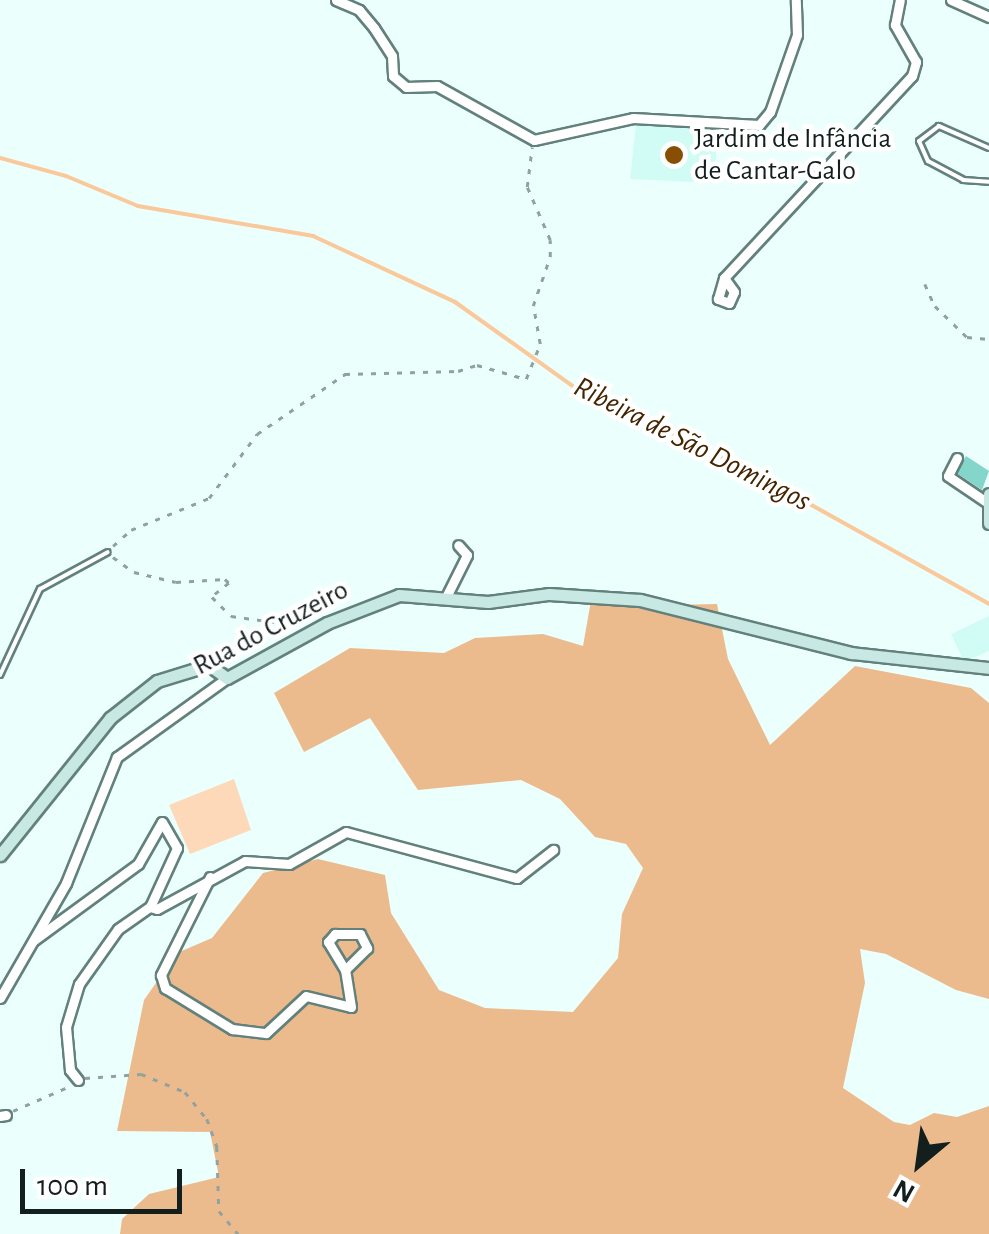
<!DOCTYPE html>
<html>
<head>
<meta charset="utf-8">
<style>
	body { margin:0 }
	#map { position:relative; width:989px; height:1234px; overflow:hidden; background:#ebfffc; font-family:"Alegreya Sans",sans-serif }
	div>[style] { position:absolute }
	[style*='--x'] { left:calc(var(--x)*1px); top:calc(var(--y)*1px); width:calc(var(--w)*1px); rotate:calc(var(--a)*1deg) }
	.built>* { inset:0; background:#d1fcf5 }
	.green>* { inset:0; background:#fdd9ba }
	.forest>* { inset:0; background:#ebbb8e }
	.stream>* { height:4px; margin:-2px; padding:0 2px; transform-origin:2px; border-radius:2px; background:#f9c89b }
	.building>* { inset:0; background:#84d5ca }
	.path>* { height:2.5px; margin-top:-1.25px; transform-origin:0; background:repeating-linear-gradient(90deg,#91a19f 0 5px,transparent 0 13px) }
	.roads { filter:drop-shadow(2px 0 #63817c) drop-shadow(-2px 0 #63817c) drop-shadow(0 2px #63817c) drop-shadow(0 -2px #63817c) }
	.lane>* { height:4px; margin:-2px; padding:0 2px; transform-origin:2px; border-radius:2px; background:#fff }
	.street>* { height:9px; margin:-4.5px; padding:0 4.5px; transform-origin:4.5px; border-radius:4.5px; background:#fff }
	.secondary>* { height:11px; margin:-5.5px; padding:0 5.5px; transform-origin:5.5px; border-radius:5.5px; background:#c8e8e4 }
	.dots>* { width:28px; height:28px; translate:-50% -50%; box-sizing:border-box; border:5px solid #fff; border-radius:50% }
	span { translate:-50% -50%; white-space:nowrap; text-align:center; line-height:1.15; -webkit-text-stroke:9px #fff; paint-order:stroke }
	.poi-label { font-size:28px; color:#131f1d }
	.left { translate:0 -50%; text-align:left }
	.street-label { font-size:28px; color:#131f1d }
	.water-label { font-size:30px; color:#442501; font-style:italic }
	.north { position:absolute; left:869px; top:1114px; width:100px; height:100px; -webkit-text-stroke:8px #fff; paint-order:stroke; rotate:209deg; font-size:28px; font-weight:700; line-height:40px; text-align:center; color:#131f1d }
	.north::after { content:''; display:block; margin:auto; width:35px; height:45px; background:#131f1d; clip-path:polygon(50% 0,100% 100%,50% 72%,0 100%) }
	.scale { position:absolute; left:20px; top:1169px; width:162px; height:45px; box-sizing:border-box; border:5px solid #131f1d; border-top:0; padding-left:12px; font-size:30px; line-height:35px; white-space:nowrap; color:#131f1d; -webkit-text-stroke:8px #fff; paint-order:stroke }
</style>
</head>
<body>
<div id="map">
	<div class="built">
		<div style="clip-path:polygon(636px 125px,717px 130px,715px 183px,630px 179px)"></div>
		<div style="clip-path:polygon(989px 616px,989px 651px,964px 662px,951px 634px)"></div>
	</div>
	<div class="green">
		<div style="clip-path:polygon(234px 779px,251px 830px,190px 854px,169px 805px)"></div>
	</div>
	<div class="forest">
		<div style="clip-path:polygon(593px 589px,669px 605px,717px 604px,728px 659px,770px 745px,855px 666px,971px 688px,989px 703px,989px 999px,956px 990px,886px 954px,860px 949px,865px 983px,843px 1088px,894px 1122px,910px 1125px,934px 1113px,957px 1117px,989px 1106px,989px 1234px,120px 1234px,122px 1219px,149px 1194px,219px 1177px,210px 1132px,117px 1131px,144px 1000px,177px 953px,212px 938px,263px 873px,318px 859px,385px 875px,391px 913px,439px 990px,485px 1008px,573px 1012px,618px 958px,622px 914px,643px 868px,626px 844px,595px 837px,560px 799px,521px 780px,418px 790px,370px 718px,304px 752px,274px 693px,350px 648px,444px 653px,475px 638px,543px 634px,583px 646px)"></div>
	</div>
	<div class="stream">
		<div style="--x:0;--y:158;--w:68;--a:15.3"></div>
		<div style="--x:66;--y:176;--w:78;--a:22.6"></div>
		<div style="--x:138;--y:206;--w:178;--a:9.7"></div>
		<div style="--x:313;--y:236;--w:157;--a:24.9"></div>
		<div style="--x:455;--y:302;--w:155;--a:35.5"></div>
		<div style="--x:581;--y:392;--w:181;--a:24.9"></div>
		<div style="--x:745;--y:468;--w:279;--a:29.1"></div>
	</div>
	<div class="building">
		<div style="clip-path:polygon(966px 456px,989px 471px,982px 490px,955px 472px)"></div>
	</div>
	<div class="path">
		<div style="--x:925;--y:284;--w:24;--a:66"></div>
		<div style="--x:935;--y:306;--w:45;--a:44.1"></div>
		<div style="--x:967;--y:337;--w:22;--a:5"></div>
		<div style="--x:113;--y:546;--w:24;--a:-42"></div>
		<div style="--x:131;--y:530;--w:84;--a:-22.3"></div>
		<div style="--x:209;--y:498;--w:80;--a:-53.1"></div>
		<div style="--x:257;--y:434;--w:107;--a:-34.3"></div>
		<div style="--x:345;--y:374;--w:113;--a:-1.5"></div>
		<div style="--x:458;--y:371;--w:20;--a:-18"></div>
		<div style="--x:477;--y:365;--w:51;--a:15.9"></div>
		<div style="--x:526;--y:379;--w:38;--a:-68"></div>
		<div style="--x:540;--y:344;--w:39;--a:-100"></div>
		<div style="--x:533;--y:306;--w:52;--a:-70.9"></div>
		<div style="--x:550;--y:257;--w:17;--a:-90"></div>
		<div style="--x:550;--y:240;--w:58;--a:-113.5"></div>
		<div style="--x:527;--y:187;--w:40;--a:-82.9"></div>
		<div style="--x:113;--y:557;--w:26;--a:36"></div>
		<div style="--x:134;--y:572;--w:43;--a:13.4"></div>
		<div style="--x:176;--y:582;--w:49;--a:-3.5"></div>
		<div style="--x:225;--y:579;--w:6;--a:45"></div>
		<div style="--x:229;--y:583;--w:22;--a:141"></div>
		<div style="--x:212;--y:597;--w:27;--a:45"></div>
		<div style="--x:231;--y:616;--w:67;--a:7.8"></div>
		<div style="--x:85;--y:1078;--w:56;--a:-4.1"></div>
		<div style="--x:141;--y:1074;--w:48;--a:22.2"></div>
		<div style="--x:185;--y:1092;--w:35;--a:51"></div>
		<div style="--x:207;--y:1119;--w:30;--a:70"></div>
		<div style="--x:217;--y:1147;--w:64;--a:88.2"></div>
		<div style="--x:219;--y:1211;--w:30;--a:50"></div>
		<div style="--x:13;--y:1111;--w:62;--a:-23.7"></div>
	</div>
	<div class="roads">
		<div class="lane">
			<div style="--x:989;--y:148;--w:55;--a:-156.3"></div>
			<div style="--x:939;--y:126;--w:25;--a:143"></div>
			<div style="--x:919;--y:141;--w:22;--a:66"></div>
			<div style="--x:928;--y:161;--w:40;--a:28"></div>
			<div style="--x:963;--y:180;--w:26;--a:4"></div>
			<div style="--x:0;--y:675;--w:95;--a:-65.1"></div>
			<div style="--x:40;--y:589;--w:77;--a:-28.6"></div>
		</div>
		<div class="street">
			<div style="--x:336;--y:0;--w:25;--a:23"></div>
			<div style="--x:359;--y:10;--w:23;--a:50"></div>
			<div style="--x:374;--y:28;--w:33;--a:57"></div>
			<div style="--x:392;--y:56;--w:20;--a:87"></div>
			<div style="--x:393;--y:76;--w:17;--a:40"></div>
			<div style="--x:406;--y:87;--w:31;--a:-2"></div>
			<div style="--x:437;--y:86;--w:111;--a:29.1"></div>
			<div style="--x:534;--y:140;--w:101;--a:-12.5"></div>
			<div style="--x:633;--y:118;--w:126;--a:3.2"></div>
			<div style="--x:759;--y:125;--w:17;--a:-50"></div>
			<div style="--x:770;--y:112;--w:82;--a:-70.7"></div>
			<div style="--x:797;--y:35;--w:35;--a:-92"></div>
			<div style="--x:951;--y:0;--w:42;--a:24.1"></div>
			<div style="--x:724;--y:278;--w:17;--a:54"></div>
			<div style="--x:734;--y:292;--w:12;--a:114"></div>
			<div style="--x:729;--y:303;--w:12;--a:-160"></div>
			<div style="--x:718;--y:299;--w:22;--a:-74"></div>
			<div style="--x:724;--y:278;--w:276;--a:-47.1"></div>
			<div style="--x:912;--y:76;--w:15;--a:-74"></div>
			<div style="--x:916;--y:62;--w:43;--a:-119.6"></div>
			<div style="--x:895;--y:25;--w:25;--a:-79"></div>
			<div style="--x:957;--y:458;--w:20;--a:117"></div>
			<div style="--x:948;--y:476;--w:45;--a:34"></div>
			<div style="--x:446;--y:597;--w:47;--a:-63.4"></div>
			<div style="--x:467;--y:555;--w:13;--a:-132"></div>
			<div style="--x:210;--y:877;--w:110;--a:116.6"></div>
			<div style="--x:161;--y:975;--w:14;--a:73"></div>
			<div style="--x:165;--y:988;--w:79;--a:31.5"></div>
			<div style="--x:232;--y:1029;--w:34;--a:7"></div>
			<div style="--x:266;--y:1033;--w:54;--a:-42.8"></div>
			<div style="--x:306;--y:996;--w:46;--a:13.7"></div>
			<div style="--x:351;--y:1007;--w:37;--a:-99"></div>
			<div style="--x:345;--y:970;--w:33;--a:-121"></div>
			<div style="--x:328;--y:942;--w:11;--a:-49"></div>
			<div style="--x:335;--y:934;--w:25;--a:0"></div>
			<div style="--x:360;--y:934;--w:16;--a:63"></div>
			<div style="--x:367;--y:948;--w:31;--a:135"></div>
			<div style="--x:34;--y:940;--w:129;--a:-36.2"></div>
			<div style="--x:138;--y:864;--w:48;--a:-60.3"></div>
			<div style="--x:162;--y:822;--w:30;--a:60"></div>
			<div style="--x:177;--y:848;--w:65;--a:114.6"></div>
			<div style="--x:150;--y:907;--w:7;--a:16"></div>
			<div style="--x:157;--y:909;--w:100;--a:-28.6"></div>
			<div style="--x:245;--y:861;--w:44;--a:3.9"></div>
			<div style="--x:289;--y:864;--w:65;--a:-29.3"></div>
			<div style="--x:346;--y:832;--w:177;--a:15.1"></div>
			<div style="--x:517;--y:878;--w:46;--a:-37.9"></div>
			<div style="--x:0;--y:998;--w:133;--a:-60.1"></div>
			<div style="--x:66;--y:883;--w:136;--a:-68"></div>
			<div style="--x:117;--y:757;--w:135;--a:-35.7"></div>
			<div style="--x:78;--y:1080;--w:13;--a:-129"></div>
			<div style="--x:70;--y:1070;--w:43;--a:-95.3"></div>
			<div style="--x:66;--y:1027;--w:45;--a:-73.2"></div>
			<div style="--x:79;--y:984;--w:67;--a:-54.7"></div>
			<div style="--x:118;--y:929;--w:39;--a:-35"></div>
			<div style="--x:0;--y:1116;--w:6;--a:-9"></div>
		</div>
		<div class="secondary">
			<div style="--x:989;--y:494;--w:29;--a:90"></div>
			<div style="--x:0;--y:855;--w:176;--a:-51.2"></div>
			<div style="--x:110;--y:718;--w:60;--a:-38.2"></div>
			<div style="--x:157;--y:681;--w:54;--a:-17.1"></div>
			<div style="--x:209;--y:665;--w:22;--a:36"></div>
			<div style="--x:227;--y:678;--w:114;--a:-28.8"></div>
			<div style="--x:327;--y:623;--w:77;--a:-21.3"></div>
			<div style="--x:399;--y:595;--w:89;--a:4.5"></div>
			<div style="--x:488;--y:602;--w:62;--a:-7.5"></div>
			<div style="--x:549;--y:594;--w:91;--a:3.8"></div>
			<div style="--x:640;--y:600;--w:218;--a:14.1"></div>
			<div style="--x:851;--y:653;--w:139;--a:6.2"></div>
		</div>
	</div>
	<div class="dots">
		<div style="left:674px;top:155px;background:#884f03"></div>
	</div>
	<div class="poi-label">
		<span class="left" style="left:694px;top:155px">Jardim de Infância<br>de Cantar-Galo</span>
	</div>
	<div class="street-label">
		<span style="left:271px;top:628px;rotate:-28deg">Rua do Cruzeiro</span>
	</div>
	<div class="water-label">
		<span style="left:692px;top:444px;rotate:27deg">Ribeira de São Domingos</span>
	</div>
	<div class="north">N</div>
	<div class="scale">100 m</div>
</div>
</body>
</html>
